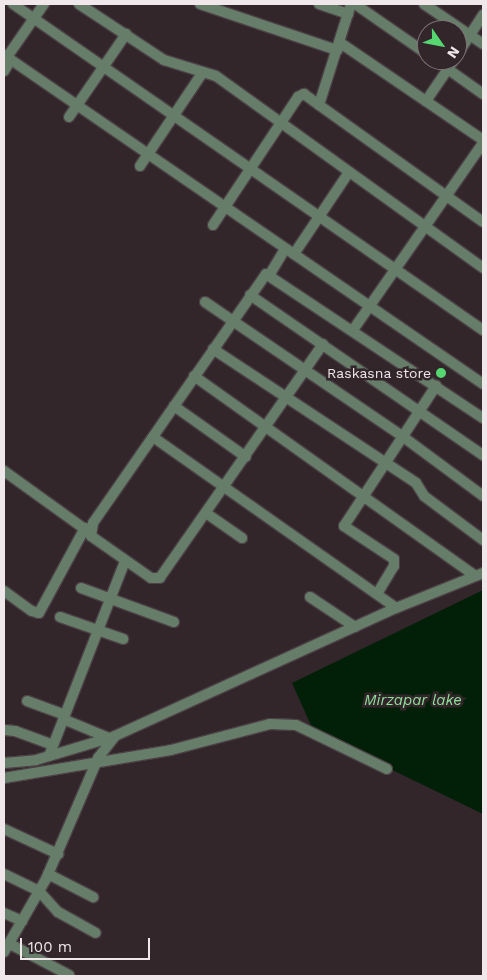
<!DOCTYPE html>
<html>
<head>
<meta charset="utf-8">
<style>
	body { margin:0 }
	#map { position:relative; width:487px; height:980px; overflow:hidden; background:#32262b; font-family:"Work Sans",sans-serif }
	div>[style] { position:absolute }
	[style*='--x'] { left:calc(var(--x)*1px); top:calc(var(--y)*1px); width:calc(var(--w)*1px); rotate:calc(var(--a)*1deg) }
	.water>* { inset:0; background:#022008 }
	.roads { filter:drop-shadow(1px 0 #4c4146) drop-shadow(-1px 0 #4c4146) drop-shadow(0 1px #4c4146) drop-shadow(0 -1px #4c4146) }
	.minor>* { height:10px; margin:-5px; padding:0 5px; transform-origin:5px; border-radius:5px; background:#667e69 }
	.dots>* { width:14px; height:14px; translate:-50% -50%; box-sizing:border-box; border:2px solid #32262b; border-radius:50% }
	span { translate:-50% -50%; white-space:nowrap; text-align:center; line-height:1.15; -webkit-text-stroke:5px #32262b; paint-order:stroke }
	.poi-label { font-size:14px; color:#efe7ea }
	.right { translate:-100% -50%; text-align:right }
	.water-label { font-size:15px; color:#8ee19a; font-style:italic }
	.frame { position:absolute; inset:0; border:5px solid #efe7ea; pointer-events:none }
	.north { position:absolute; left:417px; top:20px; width:50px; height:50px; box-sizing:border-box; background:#32262b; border:1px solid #7e7377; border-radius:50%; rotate:123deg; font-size:14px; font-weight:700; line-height:20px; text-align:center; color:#efe7ea }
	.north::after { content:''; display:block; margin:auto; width:18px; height:22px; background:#55d671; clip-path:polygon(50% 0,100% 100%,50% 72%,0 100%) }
	.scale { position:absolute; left:20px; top:938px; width:130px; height:22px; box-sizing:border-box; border:2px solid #efe7ea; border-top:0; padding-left:6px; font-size:15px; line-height:18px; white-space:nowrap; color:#efe7ea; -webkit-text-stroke:4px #32262b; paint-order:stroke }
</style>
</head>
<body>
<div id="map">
	<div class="water">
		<div style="clip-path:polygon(483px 590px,483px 814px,314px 732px,292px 683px)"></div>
	</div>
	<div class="roads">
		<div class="minor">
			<div style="--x:13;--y:4;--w:572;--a:34.75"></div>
			<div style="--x:79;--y:4;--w:102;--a:33.4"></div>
			<div style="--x:164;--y:60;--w:54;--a:17.1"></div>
			<div style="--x:216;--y:76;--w:329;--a:35.7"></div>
			<div style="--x:200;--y:4;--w:145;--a:18.6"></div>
			<div style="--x:319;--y:4;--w:31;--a:19"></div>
			<div style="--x:351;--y:4;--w:106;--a:107.6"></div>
			<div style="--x:319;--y:105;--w:201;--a:35.5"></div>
			<div style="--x:355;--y:4;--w:88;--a:34.8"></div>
			<div style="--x:424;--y:4;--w:71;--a:34.1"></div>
			<div style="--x:339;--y:42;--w:174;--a:34.2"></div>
			<div style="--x:4;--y:55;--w:581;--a:34.48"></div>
			<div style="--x:457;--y:55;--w:48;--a:-57"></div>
			<div style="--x:7;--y:57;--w:65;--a:-55.1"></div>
			<div style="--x:435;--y:60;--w:59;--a:35.3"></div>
			<div style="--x:4;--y:71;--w:13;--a:-58"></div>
			<div style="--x:426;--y:101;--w:50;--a:-55.7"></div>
			<div style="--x:69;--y:117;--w:101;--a:-55.5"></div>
			<div style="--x:140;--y:166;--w:113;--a:-56.2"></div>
			<div style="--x:213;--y:225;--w:154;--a:-56.4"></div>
			<div style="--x:298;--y:97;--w:7;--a:-27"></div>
			<div style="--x:304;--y:94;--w:19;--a:36"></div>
			<div style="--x:294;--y:254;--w:99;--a:-56.1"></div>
			<div style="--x:270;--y:274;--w:29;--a:-59"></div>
			<div style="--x:250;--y:295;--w:283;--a:34.5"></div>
			<div style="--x:205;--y:302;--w:238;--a:34.2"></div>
			<div style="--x:402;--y:436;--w:101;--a:36.5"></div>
			<div style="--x:353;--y:330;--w:228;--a:-55.2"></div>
			<div style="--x:323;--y:344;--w:285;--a:124.9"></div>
			<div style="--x:160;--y:578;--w:9;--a:180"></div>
			<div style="--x:151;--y:578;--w:73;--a:-145"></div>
			<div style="--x:91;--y:536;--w:13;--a:-81"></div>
			<div style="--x:93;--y:523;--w:303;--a:-55.2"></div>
			<div style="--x:266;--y:274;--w:260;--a:33.6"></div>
			<div style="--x:213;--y:349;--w:243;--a:33.4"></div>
			<div style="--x:416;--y:483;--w:15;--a:58"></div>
			<div style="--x:424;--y:496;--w:74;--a:36.7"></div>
			<div style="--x:194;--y:376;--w:345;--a:35.4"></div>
			<div style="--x:174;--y:406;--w:88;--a:35.3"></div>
			<div style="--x:153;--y:437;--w:297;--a:35.1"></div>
			<div style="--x:4;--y:471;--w:105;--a:35.7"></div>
			<div style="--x:206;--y:513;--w:44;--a:34.8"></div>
			<div style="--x:81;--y:588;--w:99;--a:20.1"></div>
			<div style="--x:4;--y:591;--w:34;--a:36"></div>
			<div style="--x:32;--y:611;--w:7;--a:16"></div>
			<div style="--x:39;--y:613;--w:97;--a:-61.6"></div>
			<div style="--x:377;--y:594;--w:33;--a:-59"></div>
			<div style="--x:394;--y:566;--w:7;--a:-90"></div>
			<div style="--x:394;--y:559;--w:60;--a:-146.6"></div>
			<div style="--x:344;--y:526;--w:168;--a:-56.7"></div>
			<div style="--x:310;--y:597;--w:54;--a:33.7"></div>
			<div style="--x:60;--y:617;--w:67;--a:19.2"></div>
			<div style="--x:27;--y:701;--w:40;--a:20.2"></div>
			<div style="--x:63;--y:719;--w:50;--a:22.4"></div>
			<div style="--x:4;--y:730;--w:11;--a:5"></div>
			<div style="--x:15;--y:731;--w:40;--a:20.2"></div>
			<div style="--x:49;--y:756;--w:209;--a:-68.7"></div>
			<div style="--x:4;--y:763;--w:32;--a:-5"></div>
			<div style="--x:36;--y:760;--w:79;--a:-16.8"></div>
			<div style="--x:4;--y:778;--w:169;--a:-9.5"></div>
			<div style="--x:171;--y:750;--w:102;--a:-14.7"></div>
			<div style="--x:270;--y:724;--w:26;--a:2"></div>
			<div style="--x:296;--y:725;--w:101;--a:25.8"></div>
			<div style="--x:4;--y:829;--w:60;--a:24.8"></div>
			<div style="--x:4;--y:874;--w:39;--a:26"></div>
			<div style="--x:39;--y:891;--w:28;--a:48"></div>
			<div style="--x:58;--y:912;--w:43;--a:28.9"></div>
			<div style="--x:48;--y:874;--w:51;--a:27.1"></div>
			<div style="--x:4;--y:913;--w:20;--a:24"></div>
			<div style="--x:10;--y:944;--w:67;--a:27.7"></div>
			<div style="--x:4;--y:952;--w:84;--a:-60.1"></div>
			<div style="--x:46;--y:879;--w:132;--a:-66.7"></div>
			<div style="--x:98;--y:758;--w:28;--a:-52"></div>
			<div style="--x:115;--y:736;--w:309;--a:-24.5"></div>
			<div style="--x:396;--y:608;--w:94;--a:-21.9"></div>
		</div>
	</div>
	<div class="dots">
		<div style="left:441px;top:373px;background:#55d671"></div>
	</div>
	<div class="poi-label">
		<span class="right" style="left:431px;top:373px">Raskasna store</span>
	</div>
	<div class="water-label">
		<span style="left:413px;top:701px">Mirzapar lake</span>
	</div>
	<div class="frame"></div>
	<div class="north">N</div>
	<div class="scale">100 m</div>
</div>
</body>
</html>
